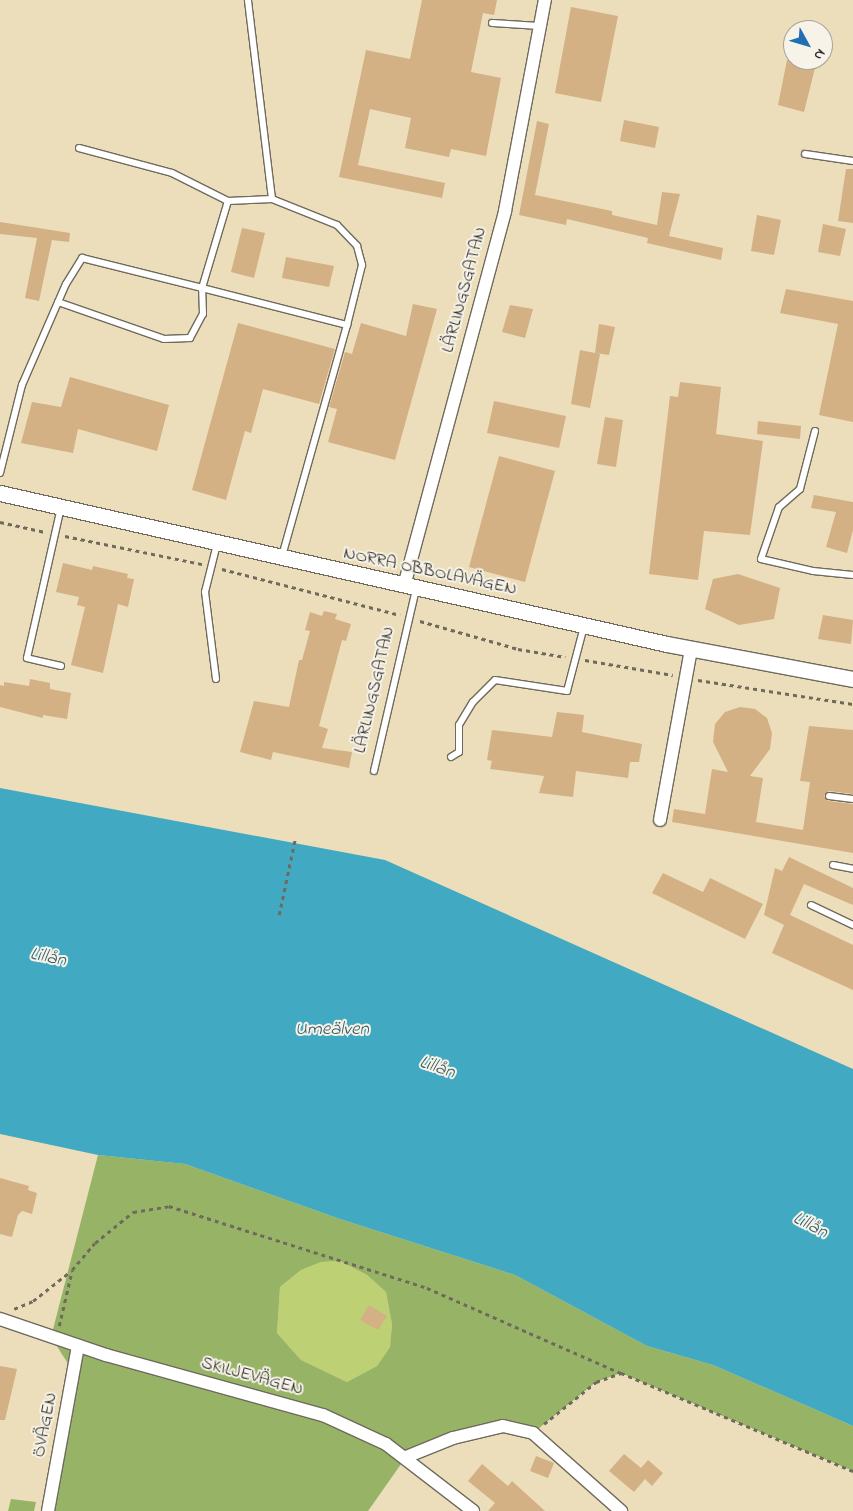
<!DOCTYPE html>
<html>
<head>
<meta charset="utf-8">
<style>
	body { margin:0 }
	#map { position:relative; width:853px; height:1511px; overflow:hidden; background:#ecdeba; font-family:"Indie Flower",sans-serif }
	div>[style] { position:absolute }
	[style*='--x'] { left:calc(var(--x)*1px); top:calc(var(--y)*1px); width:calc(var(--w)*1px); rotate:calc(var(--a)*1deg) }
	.green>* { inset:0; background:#bdd174 }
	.forest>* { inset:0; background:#96b366 }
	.water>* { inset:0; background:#42a9c2 }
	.building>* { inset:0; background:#d4b085 }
	.path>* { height:2.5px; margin-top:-1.25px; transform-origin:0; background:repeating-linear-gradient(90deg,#6f6a5d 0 4px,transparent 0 8px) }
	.roads { filter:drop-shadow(1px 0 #6f6a5d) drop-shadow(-1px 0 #6f6a5d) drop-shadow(0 1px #6f6a5d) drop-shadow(0 -1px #6f6a5d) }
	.service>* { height:6px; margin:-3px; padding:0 3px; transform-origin:3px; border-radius:3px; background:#fff }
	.minor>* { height:12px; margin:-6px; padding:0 6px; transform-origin:6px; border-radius:6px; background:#fff }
	.tertiary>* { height:15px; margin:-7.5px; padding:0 7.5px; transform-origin:7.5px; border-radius:7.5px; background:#fff }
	span { translate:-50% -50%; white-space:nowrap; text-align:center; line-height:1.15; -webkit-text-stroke:4px #f7f3e8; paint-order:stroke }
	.street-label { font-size:18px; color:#2b2b2b }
	.water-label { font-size:19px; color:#345d67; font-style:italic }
	.north { position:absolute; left:783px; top:20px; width:50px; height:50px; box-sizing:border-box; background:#f7f3e8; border:1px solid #a5a39c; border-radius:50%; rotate:129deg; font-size:14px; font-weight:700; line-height:20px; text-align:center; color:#2b2b2b }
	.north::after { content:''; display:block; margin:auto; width:18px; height:22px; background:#1f6fb2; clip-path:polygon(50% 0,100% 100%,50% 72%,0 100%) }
</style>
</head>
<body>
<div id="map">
	<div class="green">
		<div style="clip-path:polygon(340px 1261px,367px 1275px,386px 1292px,392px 1324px,390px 1347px,377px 1366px,347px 1382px,301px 1360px,277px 1333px,280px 1287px,301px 1270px,321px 1262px)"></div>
	</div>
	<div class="forest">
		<div style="clip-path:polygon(evenodd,98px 1155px,185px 1164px,340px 1219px,515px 1275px,647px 1346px,713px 1365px,853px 1426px,853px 1471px,621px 1373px,596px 1382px,533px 1433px,503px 1426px,406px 1457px,368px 1511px,48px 1511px,74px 1373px,51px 1337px,98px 1155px,340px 1261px,367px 1275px,386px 1292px,392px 1324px,390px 1347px,377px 1366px,347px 1382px,301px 1360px,277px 1333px,280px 1287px,301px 1270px,321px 1262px,340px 1261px)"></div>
		<div style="clip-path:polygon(11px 1499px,36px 1502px,34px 1511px,8px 1511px)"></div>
	</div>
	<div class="water">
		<div style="clip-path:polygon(0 788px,385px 860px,853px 1069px,853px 1426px,713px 1365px,647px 1346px,515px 1275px,340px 1219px,185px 1164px,98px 1155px,0 1134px)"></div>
	</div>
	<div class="building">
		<div style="clip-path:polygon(422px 0,497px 0,494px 15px,483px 13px,471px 72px,501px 78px,486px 156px,451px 149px,449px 157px,405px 148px,411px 118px,370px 109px,358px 165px,445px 183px,442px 198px,339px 177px,366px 50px,410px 59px)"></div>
		<div style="clip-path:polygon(571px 7px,618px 16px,601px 102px,555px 93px)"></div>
		<div style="clip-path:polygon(787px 60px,817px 60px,804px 112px,778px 105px)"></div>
		<div style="clip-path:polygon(624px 120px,659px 127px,655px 148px,620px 141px)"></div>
		<div style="clip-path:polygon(537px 121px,549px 124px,535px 195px,612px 211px,612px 215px,657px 225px,662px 192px,680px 194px,669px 236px,723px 248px,721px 260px,647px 243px,648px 238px,567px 219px,566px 225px,519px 215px)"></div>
		<div style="clip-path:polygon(846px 169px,853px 169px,853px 223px,838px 221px)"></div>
		<div style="clip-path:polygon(757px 215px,781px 220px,774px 255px,751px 251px)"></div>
		<div style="clip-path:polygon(0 222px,70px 233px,69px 242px,52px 240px,39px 301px,25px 298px,37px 238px,0 234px)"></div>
		<div style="clip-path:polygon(823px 224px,846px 229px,840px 256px,818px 252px)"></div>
		<div style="clip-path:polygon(242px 228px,265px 233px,254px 278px,231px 272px)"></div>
		<div style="clip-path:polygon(286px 257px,334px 266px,329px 287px,282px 278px)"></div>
		<div style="clip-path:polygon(786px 289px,853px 301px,853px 422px,819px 415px,838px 324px,780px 313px)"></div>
		<div style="clip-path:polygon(413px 304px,437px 309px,395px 460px,328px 442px,337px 409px,329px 407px,345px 352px,352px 354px,361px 323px,406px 336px)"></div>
		<div style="clip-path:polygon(510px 305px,533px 309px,525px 338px,502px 332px)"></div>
		<div style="clip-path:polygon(238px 323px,335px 349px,319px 404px,263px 389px,251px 433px,245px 431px,226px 500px,192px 490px)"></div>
		<div style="clip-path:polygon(599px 324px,615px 327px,609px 355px,595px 353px)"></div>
		<div style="clip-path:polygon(580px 350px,600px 354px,590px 408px,571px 404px)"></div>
		<div style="clip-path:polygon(70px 377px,169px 405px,157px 451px,78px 429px,73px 453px,21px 443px,32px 402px,61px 407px)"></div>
		<div style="clip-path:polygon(680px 382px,721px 387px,716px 434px,763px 441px,750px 535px,704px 531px,698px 580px,649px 574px,670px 396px,678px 397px)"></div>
		<div style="clip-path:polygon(494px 401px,566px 416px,559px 448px,487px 433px)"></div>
		<div style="clip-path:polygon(605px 417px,623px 420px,616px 467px,597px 464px)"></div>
		<div style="clip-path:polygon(758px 421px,801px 426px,800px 439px,757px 434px)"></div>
		<div style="clip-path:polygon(499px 456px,555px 471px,525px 582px,469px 567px)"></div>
		<div style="clip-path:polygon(814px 495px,853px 502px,853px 530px,847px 553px,826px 547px,836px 512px,811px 508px)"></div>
		<div style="clip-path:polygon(63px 563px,92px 570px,93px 566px,128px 574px,127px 578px,134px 579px,128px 607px,118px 604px,103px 673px,71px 665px,85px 607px,77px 605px,79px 597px,56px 592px)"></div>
		<div style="clip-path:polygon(738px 574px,780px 588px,774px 619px,739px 625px,705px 609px,713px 579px)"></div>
		<div style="clip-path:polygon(324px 611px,337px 614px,335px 619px,351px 624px,346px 641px,342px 640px,319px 726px,328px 729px,322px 748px,352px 752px,349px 768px,273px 752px,271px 760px,240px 752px,254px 701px,289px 707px,299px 660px,302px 660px,310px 631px,305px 630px,310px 612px,322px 616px)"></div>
		<div style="clip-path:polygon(823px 615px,853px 620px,851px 644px,818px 639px)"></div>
		<div style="clip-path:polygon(30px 679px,50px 683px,50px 689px,71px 693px,67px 719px,43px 715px,43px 718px,0 707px,0 685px,4px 686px,4px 682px,29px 686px)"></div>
		<div style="clip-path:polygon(740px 707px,755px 709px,767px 718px,772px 733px,770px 749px,750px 776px,763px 778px,756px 822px,803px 830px,810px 782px,800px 781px,809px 726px,853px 730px,853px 794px,829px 791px,824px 796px,828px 801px,853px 804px,853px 853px,672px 822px,674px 809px,705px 814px,712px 769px,728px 772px,713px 742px,715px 724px,725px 712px)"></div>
		<div style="clip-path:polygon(557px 712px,584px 715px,582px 732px,642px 744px,639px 762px,630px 762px,628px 778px,576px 771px,573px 797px,539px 793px,544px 776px,490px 769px,492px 761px,487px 760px,492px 730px,552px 737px)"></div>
		<div style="clip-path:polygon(789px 857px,853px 888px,853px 905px,804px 884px,790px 915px,853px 945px,853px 990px,772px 953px,784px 925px,764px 915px,775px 868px,782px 871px)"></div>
		<div style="clip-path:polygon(663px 873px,703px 892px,710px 878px,763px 904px,745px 939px,652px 893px)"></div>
		<div style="clip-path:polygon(0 1178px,29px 1186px,28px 1190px,37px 1193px,32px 1214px,22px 1211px,18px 1215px,12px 1237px,0 1234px)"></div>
		<div style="clip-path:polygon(369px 1305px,387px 1316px,378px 1330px,360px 1320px)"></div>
		<div style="clip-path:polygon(0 1366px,17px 1369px,5px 1420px,0 1420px)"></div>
		<div style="clip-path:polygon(624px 1454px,641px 1468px,648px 1460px,663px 1473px,652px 1486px,645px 1479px,634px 1492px,609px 1471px)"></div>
		<div style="clip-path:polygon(536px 1456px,554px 1463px,548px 1478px,530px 1471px)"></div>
		<div style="clip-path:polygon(482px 1464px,508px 1486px,512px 1481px,545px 1511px,488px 1511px,495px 1503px,468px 1481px)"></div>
	</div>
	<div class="path">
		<div style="--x:0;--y:522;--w:46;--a:12.5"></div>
		<div style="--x:65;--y:536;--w:140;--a:11.6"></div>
		<div style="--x:222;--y:569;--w:184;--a:14.5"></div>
		<div style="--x:420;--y:621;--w:102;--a:15.9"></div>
		<div style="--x:518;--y:649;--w:48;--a:9.7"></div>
		<div style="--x:585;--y:660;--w:89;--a:9.7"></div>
		<div style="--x:698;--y:680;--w:157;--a:8.8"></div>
		<div style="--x:279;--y:915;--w:78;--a:-78.1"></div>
		<div style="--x:14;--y:1309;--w:21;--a:-23"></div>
		<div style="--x:33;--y:1301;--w:48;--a:-38.3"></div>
		<div style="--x:59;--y:1326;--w:57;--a:-76.9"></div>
		<div style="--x:72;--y:1270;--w:35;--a:-50"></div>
		<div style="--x:95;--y:1243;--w:49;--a:-39.2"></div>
		<div style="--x:133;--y:1212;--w:36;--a:-9"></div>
		<div style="--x:169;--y:1206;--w:271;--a:17.6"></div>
		<div style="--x:427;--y:1288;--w:212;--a:23.7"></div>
		<div style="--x:544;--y:1424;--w:67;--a:-38.9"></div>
		<div style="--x:596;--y:1382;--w:27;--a:-20"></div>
		<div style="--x:621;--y:1373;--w:252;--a:22.9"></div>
	</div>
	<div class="roads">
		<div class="service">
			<div style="--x:492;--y:23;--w:48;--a:3.6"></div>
			<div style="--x:79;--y:148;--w:96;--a:15"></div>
			<div style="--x:172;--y:173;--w:63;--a:26.6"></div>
			<div style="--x:805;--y:154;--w:49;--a:8.3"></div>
			<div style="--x:272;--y:199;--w:70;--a:21.8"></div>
			<div style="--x:337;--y:225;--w:29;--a:46"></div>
			<div style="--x:357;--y:246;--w:20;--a:75"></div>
			<div style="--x:362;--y:265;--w:62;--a:104"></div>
			<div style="--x:58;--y:302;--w:112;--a:19.2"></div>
			<div style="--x:164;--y:339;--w:26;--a:-2"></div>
			<div style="--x:190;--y:338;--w:27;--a:-62"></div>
			<div style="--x:203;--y:314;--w:26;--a:-92"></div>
			<div style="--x:202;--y:288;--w:150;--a:14.3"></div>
			<div style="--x:347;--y:325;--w:240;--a:105.7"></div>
			<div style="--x:815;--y:431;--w:60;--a:104.5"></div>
			<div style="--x:800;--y:489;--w:28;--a:139"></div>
			<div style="--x:779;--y:507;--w:55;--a:109.1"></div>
			<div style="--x:761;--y:559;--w:53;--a:13"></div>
			<div style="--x:813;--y:571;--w:40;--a:5.7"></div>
			<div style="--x:0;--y:473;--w:91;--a:-76"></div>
			<div style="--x:22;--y:385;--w:110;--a:-66.5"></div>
			<div style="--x:66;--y:284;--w:31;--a:-58"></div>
			<div style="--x:82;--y:258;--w:124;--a:14"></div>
			<div style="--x:202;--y:288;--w:91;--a:-73.4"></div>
			<div style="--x:228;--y:201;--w:44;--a:-2.6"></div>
			<div style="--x:272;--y:199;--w:200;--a:-96.9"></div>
			<div style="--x:61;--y:666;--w:35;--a:-167"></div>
			<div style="--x:27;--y:658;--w:155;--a:-77.3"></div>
			<div style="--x:216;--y:679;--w:88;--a:-97.2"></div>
			<div style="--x:205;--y:592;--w:49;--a:-76"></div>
			<div style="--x:451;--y:757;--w:9;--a:-32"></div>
			<div style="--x:459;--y:752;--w:27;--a:-90"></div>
			<div style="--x:459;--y:725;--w:27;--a:-59"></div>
			<div style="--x:473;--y:702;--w:31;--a:-45"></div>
			<div style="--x:495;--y:680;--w:73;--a:8.7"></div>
			<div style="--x:567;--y:691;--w:67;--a:-75.3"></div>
			<div style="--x:374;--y:771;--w:187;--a:-77"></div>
			<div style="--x:829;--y:796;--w:24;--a:7"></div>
			<div style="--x:833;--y:865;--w:20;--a:11"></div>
			<div style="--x:811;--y:905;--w:47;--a:25.5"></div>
		</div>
		<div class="minor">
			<div style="--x:404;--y:586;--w:388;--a:-74.9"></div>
			<div style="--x:505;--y:211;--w:215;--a:-79.3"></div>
			<div style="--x:660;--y:820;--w:174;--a:-79.7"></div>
			<div style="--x:0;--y:1319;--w:112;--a:18.8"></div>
			<div style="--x:106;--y:1355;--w:225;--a:15.5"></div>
			<div style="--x:323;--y:1415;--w:69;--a:24.7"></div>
			<div style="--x:386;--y:1444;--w:110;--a:37.6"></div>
			<div style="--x:406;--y:1457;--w:51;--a:-22"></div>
			<div style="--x:453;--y:1438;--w:51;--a:-13.5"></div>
			<div style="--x:503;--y:1426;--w:31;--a:13"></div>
			<div style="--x:533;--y:1433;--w:118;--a:41.6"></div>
			<div style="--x:48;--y:1511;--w:168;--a:-79.7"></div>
		</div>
		<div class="tertiary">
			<div style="--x:0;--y:493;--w:684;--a:12.76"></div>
			<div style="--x:667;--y:644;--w:189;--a:10.7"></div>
		</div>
	</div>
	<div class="street-label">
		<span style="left:465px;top:290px;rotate:-75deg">LÄRLINGSGATAN</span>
		<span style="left:430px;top:572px;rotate:12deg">NORRA OBBOLAVÄGEN</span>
		<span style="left:375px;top:690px;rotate:-77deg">LÄRLINGSGATAN</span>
		<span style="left:252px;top:1377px;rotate:15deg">SKILJEVÄGEN</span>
		<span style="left:46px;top:1425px;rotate:-79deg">ÖVÄGEN</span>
	</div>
	<div class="water-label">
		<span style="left:48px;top:958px;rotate:12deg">Lillån</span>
		<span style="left:332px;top:1030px">Umeälven</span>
		<span style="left:437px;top:1068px;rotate:19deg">Lillån</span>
		<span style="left:810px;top:1226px;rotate:27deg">Lillån</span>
	</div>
	<div class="north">N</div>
</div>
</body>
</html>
